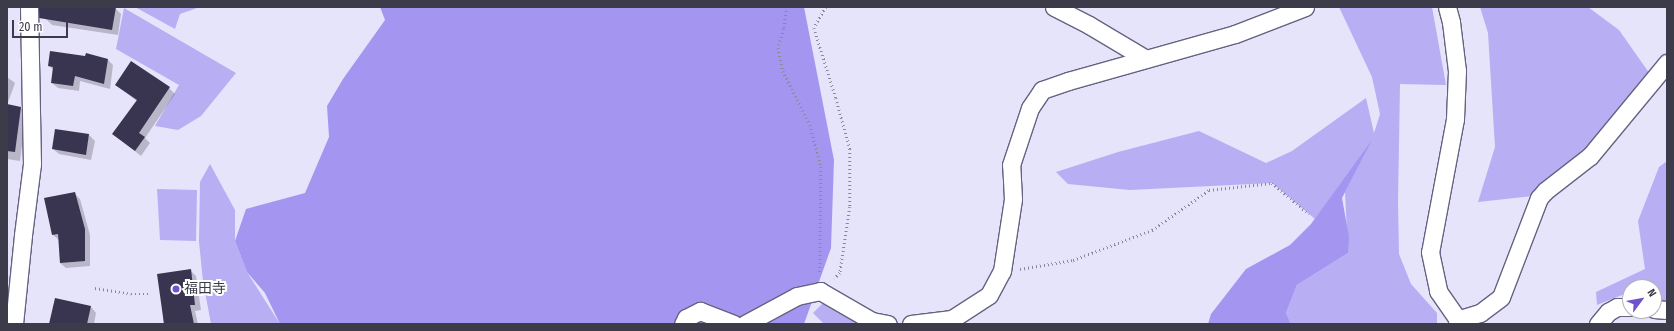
<!DOCTYPE html>
<html>
<head>
<meta charset="utf-8">
<style>
	body { margin:0 }
	#map { position:relative; width:1674px; height:331px; overflow:hidden; background:#e6e4fa; font-family:"Fira Sans Condensed","Noto Sans JP",sans-serif }
	div>[style] { position:absolute }
	[style*='--x'] { left:calc(var(--x)*1px); top:calc(var(--y)*1px); width:calc(var(--w)*1px); rotate:calc(var(--a)*1deg) }
	.green>* { inset:0; background:#b7aef4 }
	.forest>* { inset:0; background:#a496f0 }
	.shadow>* { inset:0; background:#0003 }
	.building>* { inset:0; background:#393551 }
	.path>* { height:2.5px; margin-top:-1.25px; transform-origin:0; background:repeating-linear-gradient(90deg,#898899 0 1px,transparent 0 4px) }
	.roads { filter:drop-shadow(1px 0 #656281) drop-shadow(-1px 0 #656281) drop-shadow(0 1px #656281) drop-shadow(0 -1px #656281) }
	.minor>* { height:17px; margin:-8.5px; padding:0 8.5px; transform-origin:8.5px; border-radius:8.5px; background:#fff }
	.dots>* { width:11px; height:11px; translate:-50% -50%; box-sizing:border-box; border:2px solid #fff; border-radius:50% }
	span { translate:-50% -50%; white-space:nowrap; text-align:center; line-height:1.15; -webkit-text-stroke:4px #fff; paint-order:stroke }
	.poi-label { font-size:14px; color:#3c3b49 }
	.left { translate:0 -50%; text-align:left }
	.frame { position:absolute; inset:0; border:8px solid #3c3b49; pointer-events:none }
	.north { position:absolute; left:1622px; top:279px; width:40px; height:40px; box-sizing:border-box; background:#fff; border:1px solid #b1b1b6; border-radius:50%; rotate:58deg; font-size:11px; font-weight:700; line-height:16px; text-align:center; color:#3c3b49 }
	.north::after { content:''; display:block; margin:auto; width:14px; height:18px; background:#7052cc; clip-path:polygon(50% 0,100% 100%,50% 72%,0 100%) }
	.scale { position:absolute; left:12px; top:20px; width:56px; height:18px; box-sizing:border-box; border:2px solid #3c3b49; border-top:0; padding-left:5px; font-size:12px; line-height:14px; white-space:nowrap; color:#3c3b49; -webkit-text-stroke:3px #fff; paint-order:stroke }
</style>
</head>
<body>
<div id="map">
	<div class="green">
		<div style="clip-path:polygon(135px 7px,200px 7px,180px 14px,175px 29px)"></div>
		<div style="clip-path:polygon(1339px 7px,1432px 7px,1446px 85px,1400px 84px,1398px 202px,1399px 254px,1411px 284px,1437px 313px,1437px 324px,1291px 324px,1286px 313px,1297px 285px,1348px 253px,1345px 192px,1366px 151px,1315px 219px,1272px 183px,1130px 190px,1068px 184px,1056px 172px,1118px 152px,1199px 131px,1266px 163px,1292px 151px,1366px 98px,1374px 133px,1380px 114px,1372px 77px)"></div>
		<div style="clip-path:polygon(1480px 7px,1588px 7px,1619px 30px,1652px 77px,1579px 156px,1533px 196px,1478px 202px,1495px 147px,1488px 33px)"></div>
		<div style="clip-path:polygon(124px 8px,236px 73px,201px 116px,178px 130px,155px 126px,179px 85px,116px 49px)"></div>
		<div style="clip-path:polygon(1667px 161px,1667px 302px,1654px 300px,1654px 287px,1630px 287px,1630px 296px,1622px 295px,1597px 305px,1596px 292px,1645px 269px,1638px 221px,1659px 167px)"></div>
		<div style="clip-path:polygon(210px 164px,235px 210px,235px 241px,247px 272px,280px 324px,211px 324px,203px 281px,199px 242px,200px 182px)"></div>
		<div style="clip-path:polygon(157px 189px,197px 190px,196px 241px,160px 240px)"></div>
		<div style="clip-path:polygon(825px 301px,866px 324px,824px 324px,813px 313px)"></div>
	</div>
	<div class="forest">
		<div style="clip-path:polygon(380px 7px,804px 7px,834px 160px,831px 248px,804px 324px,280px 324px,265px 293px,247px 272px,235px 241px,246px 209px,305px 193px,329px 137px,327px 106px,343px 79px,385px 20px)"></div>
		<div style="clip-path:polygon(1372px 140px,1342px 198px,1349px 237px,1348px 253px,1297px 285px,1286px 313px,1291px 324px,1208px 324px,1211px 314px,1246px 269px,1290px 245px,1311px 224px)"></div>
	</div>
	<div class="shadow">
		<div style="clip-path:polygon(48px 7px,115px 8px,121px 14px,118px 35px,52px 25px,46px 19px)"></div>
		<div style="clip-path:polygon(108px 60px,113px 65px,110px 89px,80px 81px,79px 91px,58px 88px,52px 83px,54px 70px,49px 66px)"></div>
		<div style="clip-path:polygon(7px 77px,15px 83px,7px 105px,20px 108px,26px 113px,20px 161px,7px 159px)"></div>
		<div style="clip-path:polygon(116px 85px,169px 88px,175px 94px,145px 138px,150px 143px,141px 156px,113px 134px,137px 101px)"></div>
		<div style="clip-path:polygon(56px 130px,89px 135px,95px 141px,91px 160px,59px 154px,53px 149px)"></div>
		<div style="clip-path:polygon(74px 193px,80px 199px,90px 235px,90px 266px,66px 268px,60px 263px,59px 240px,53px 235px)"></div>
		<div style="clip-path:polygon(190px 270px,196px 276px,201px 310px,195px 311px,198px 324px,164px 324px,163px 319px)"></div>
		<div style="clip-path:polygon(91px 307px,96px 313px,94px 324px,50px 324px)"></div>
	</div>
	<div class="building">
		<div style="clip-path:polygon(39px 7px,116px 7px,112px 30px,39px 18px)"></div>
		<div style="clip-path:polygon(50px 51px,85px 56px,86px 53px,108px 59px,104px 84px,75px 76px,73px 86px,51px 83px,53px 67px,48px 66px)"></div>
		<div style="clip-path:polygon(131px 61px,170px 87px,139px 133px,145px 137px,135px 151px,112px 134px,137px 100px,115px 85px)"></div>
		<div style="clip-path:polygon(7px 104px,21px 107px,15px 152px,7px 151px)"></div>
		<div style="clip-path:polygon(55px 129px,89px 134px,86px 155px,52px 149px)"></div>
		<div style="clip-path:polygon(75px 192px,85px 229px,85px 261px,60px 263px,58px 234px,52px 235px,44px 198px)"></div>
		<div style="clip-path:polygon(191px 269px,195px 305px,190px 305px,194px 324px,164px 324px,157px 274px)"></div>
		<div style="clip-path:polygon(55px 298px,91px 306px,87px 324px,49px 324px)"></div>
	</div>
	<div class="path">
		<div style="--x:787;--y:7;--w:22;--a:98"></div>
		<div style="--x:784;--y:29;--w:20;--a:108"></div>
		<div style="--x:778;--y:48;--w:24;--a:78"></div>
		<div style="--x:783;--y:71;--w:60;--a:63.4"></div>
		<div style="--x:810;--y:125;--w:43;--a:75.3"></div>
		<div style="--x:821;--y:167;--w:107;--a:90.5"></div>
		<div style="--x:826;--y:7;--w:24;--a:120"></div>
		<div style="--x:814;--y:28;--w:73;--a:72.6"></div>
		<div style="--x:836;--y:98;--w:53;--a:74.6"></div>
		<div style="--x:850;--y:149;--w:58;--a:90"></div>
		<div style="--x:850;--y:207;--w:67;--a:98.6"></div>
		<div style="--x:840;--y:273;--w:8;--a:135"></div>
		<div style="--x:1020;--y:269;--w:54;--a:-9.6"></div>
		<div style="--x:1073;--y:260;--w:85;--a:-20.8"></div>
		<div style="--x:1152;--y:230;--w:70;--a:-35.1"></div>
		<div style="--x:1209;--y:190;--w:63;--a:-6.3"></div>
		<div style="--x:1272;--y:183;--w:48;--a:40"></div>
		<div style="--x:95;--y:288;--w:36;--a:9"></div>
		<div style="--x:131;--y:294;--w:20;--a:0"></div>
	</div>
	<div class="roads">
		<div class="minor">
			<div style="--x:1054;--y:7;--w:39;--a:27"></div>
			<div style="--x:1089;--y:25;--w:66;--a:30.8"></div>
			<div style="--x:1447;--y:7;--w:16;--a:75"></div>
			<div style="--x:1451;--y:22;--w:49;--a:83"></div>
			<div style="--x:1457;--y:71;--w:48;--a:92.4"></div>
			<div style="--x:1455;--y:119;--w:135;--a:100.6"></div>
			<div style="--x:1430;--y:252;--w:40;--a:78"></div>
			<div style="--x:1438;--y:291;--w:40;--a:55.1"></div>
			<div style="--x:1654;--y:309;--w:13;--a:4"></div>
			<div style="--x:1457;--y:320;--w:24;--a:-17"></div>
			<div style="--x:1480;--y:313;--w:26;--a:-37"></div>
			<div style="--x:1501;--y:297;--w:106;--a:-69"></div>
			<div style="--x:1539;--y:198;--w:9;--a:-49"></div>
			<div style="--x:1545;--y:191;--w:57;--a:-37.9"></div>
			<div style="--x:1590;--y:156;--w:121;--a:-50.4"></div>
			<div style="--x:14;--y:324;--w:89;--a:-84.2"></div>
			<div style="--x:23;--y:235;--w:72;--a:-82.8"></div>
			<div style="--x:32;--y:164;--w:157;--a:-91.1"></div>
			<div style="--x:683;--y:324;--w:7;--a:-63"></div>
			<div style="--x:686;--y:318;--w:16;--a:-27"></div>
			<div style="--x:700;--y:311;--w:36;--a:21"></div>
			<div style="--x:745;--y:324;--w:59;--a:-28.3"></div>
			<div style="--x:797;--y:296;--w:24;--a:-12"></div>
			<div style="--x:820;--y:291;--w:60;--a:30"></div>
			<div style="--x:872;--y:321;--w:16;--a:11"></div>
			<div style="--x:911;--y:324;--w:41;--a:-7"></div>
			<div style="--x:952;--y:319;--w:44;--a:-33"></div>
			<div style="--x:989;--y:295;--w:27;--a:-62"></div>
			<div style="--x:1002;--y:271;--w:73;--a:-81.3"></div>
			<div style="--x:1013;--y:199;--w:34;--a:-93"></div>
			<div style="--x:1011;--y:165;--w:60;--a:-71.6"></div>
			<div style="--x:1030;--y:108;--w:22;--a:-56"></div>
			<div style="--x:1042;--y:90;--w:28;--a:-19"></div>
			<div style="--x:1068;--y:81;--w:173;--a:-15.7"></div>
			<div style="--x:1235;--y:34;--w:75;--a:-21.1"></div>
			<div style="--x:1598;--y:324;--w:16;--a:-50"></div>
			<div style="--x:1608;--y:312;--w:10;--a:-29"></div>
			<div style="--x:1617;--y:307;--w:13;--a:0"></div>
		</div>
	</div>
	<div class="dots">
		<div style="left:176px;top:289px;background:#7052cc"></div>
	</div>
	<div class="poi-label">
		<span class="left" style="left:184px;top:289px">福田寺</span>
	</div>
	<div class="frame"></div>
	<div class="north">N</div>
	<div class="scale">20 m</div>
</div>
</body>
</html>
